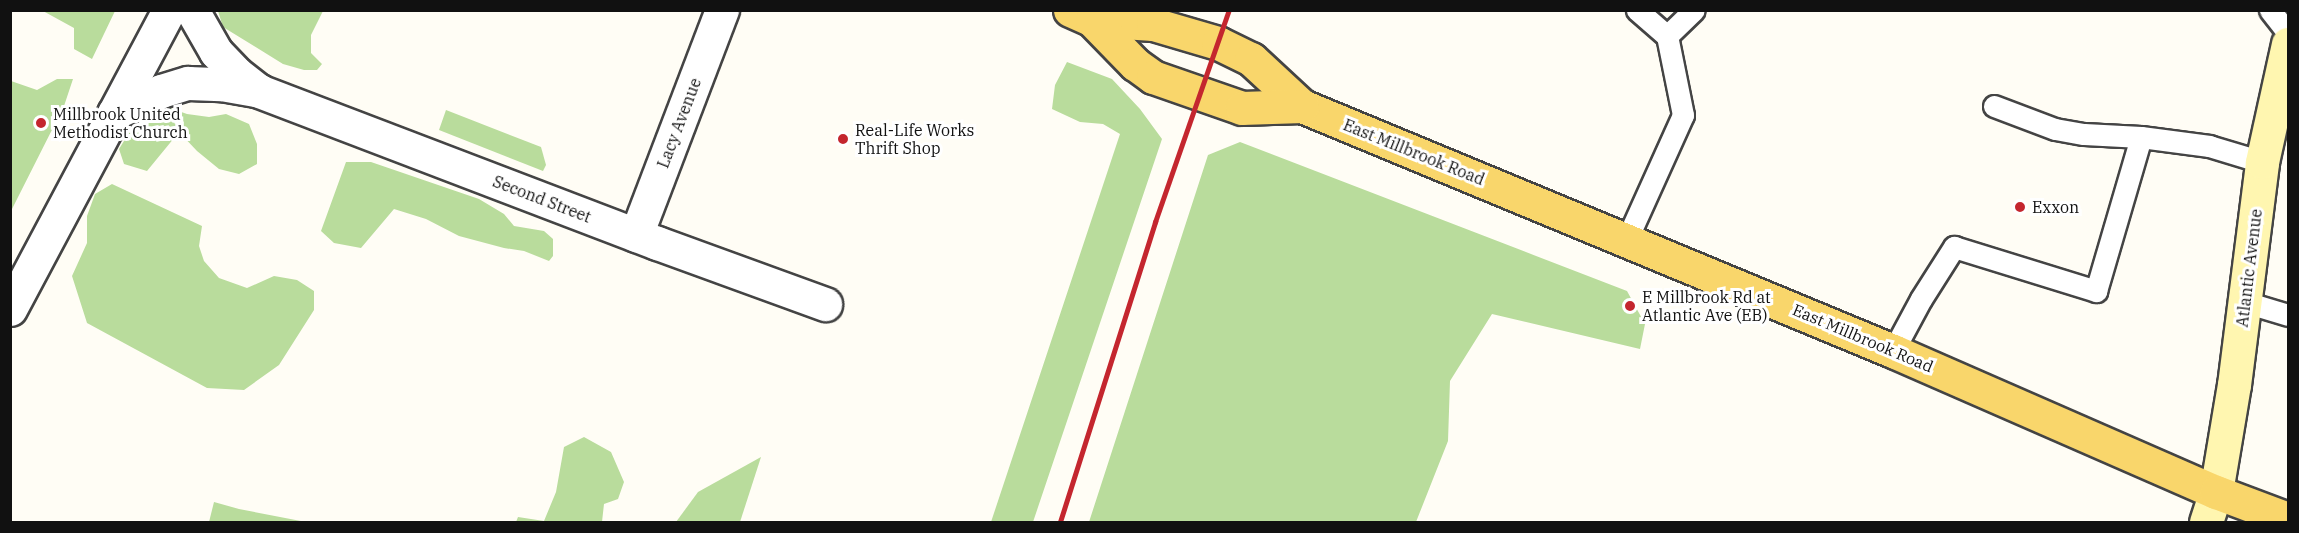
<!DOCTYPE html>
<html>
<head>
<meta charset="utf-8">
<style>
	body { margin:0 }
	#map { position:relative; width:2299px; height:533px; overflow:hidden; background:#fffdf5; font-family:"IBM Plex Serif",serif }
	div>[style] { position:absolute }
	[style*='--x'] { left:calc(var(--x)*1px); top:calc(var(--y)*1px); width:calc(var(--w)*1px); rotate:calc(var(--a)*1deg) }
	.forest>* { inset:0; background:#b9dc9c }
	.roads { filter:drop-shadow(2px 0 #444) drop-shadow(-2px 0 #444) drop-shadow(0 2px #444) drop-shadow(0 -2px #444) }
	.service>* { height:21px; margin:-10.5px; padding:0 10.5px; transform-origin:10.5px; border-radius:10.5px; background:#fff }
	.minor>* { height:33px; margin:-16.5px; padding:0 16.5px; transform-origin:16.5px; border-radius:16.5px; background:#fff }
	.tertiary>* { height:33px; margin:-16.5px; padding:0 16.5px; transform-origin:16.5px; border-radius:16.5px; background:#fff }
	.secondary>* { height:33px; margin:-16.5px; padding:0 16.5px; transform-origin:16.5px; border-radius:16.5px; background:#fff6b0 }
	.primary>* { height:33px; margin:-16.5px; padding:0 16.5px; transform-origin:16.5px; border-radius:16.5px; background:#f9d66b }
	.rail>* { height:4.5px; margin:-2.25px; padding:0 2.25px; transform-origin:2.25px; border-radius:2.25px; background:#c4262e }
	.dots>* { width:16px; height:16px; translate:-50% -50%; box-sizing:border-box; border:3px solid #fff; border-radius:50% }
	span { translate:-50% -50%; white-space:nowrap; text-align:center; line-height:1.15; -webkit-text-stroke:6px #fff; paint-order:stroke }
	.poi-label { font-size:16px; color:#111 }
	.left { translate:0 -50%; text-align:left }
	.street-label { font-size:16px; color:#111 }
	.frame { position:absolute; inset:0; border:12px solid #111; pointer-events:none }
</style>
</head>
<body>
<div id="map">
	<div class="forest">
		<div style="clip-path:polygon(43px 11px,115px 10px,115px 11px,92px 59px,74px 49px,74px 28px)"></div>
		<div style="clip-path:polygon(218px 11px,323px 11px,311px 35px,311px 53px,322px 64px,317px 70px,304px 70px,283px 64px,223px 27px)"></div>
		<div style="clip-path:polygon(1067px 62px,1112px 79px,1140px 109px,1162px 139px,1033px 522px,991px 522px,1120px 134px,1103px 124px,1080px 122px,1052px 109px,1055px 85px)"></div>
		<div style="clip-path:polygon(57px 79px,73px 79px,64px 106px,11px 211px,11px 81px,37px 90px)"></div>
		<div style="clip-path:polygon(167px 107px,187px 114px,209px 117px,226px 114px,249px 124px,257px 144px,257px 164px,239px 174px,219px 169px,197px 151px,179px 132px,147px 171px,124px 164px,119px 149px,144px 109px)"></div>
		<div style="clip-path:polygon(446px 110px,541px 147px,546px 165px,543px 171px,439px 130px)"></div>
		<div style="clip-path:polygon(1240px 142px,1627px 291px,1645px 324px,1640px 349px,1492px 314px,1450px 381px,1448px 441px,1416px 522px,1089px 522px,1208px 155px)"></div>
		<div style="clip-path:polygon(346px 162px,371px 162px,479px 199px,504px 214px,514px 226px,544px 231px,553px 239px,553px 256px,549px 261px,524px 251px,504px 248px,459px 236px,426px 219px,394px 209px,361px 248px,334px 243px,321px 231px)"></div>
		<div style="clip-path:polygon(112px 184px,202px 226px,199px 246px,204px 261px,219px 278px,247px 288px,274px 276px,297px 280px,314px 291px,314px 310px,279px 365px,244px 390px,207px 388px,87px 323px,72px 276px,87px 243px,87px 216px,95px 194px)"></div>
		<div style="clip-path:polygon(584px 437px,611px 452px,624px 482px,618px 499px,604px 504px,602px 522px,516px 522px,518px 517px,544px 521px,556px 492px,564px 447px)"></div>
		<div style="clip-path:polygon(761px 457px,740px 522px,676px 522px,698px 492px)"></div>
		<div style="clip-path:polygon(214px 502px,239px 509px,306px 522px,209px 522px)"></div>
	</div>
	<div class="roads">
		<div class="service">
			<div style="--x:2270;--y:10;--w:29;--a:52"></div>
			<div style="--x:1667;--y:36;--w:37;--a:-44"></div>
			<div style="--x:1994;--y:106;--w:65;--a:20.7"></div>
			<div style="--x:2055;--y:129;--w:29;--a:10"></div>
			<div style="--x:2084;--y:134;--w:57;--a:3"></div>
			<div style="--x:2141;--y:137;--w:69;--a:7.5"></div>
			<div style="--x:2209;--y:146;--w:55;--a:16.8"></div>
			<div style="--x:1627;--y:239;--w:136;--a:-65.7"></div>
			<div style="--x:1683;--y:115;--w:81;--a:-101.4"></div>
			<div style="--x:1667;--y:36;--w:40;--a:-139"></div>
			<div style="--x:2245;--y:302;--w:45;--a:16.8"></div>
			<div style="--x:1893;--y:351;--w:59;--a:-61.7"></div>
			<div style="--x:1921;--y:299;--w:62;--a:-57.6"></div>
			<div style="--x:1954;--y:247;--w:149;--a:17.2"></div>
			<div style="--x:2096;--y:291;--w:160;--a:-73.7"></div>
		</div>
		<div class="minor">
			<div style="--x:192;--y:10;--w:48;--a:60.3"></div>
			<div style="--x:216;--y:52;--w:29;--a:46"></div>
			<div style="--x:236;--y:73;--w:28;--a:38"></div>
			<div style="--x:114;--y:113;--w:52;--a:-25.1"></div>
			<div style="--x:161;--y:91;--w:28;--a:-17"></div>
			<div style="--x:188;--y:83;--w:33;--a:2"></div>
			<div style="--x:221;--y:84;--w:39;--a:10"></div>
			<div style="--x:259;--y:91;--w:426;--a:20.9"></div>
			<div style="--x:657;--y:243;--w:179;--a:20"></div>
			<div style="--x:636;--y:235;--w:241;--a:-69.1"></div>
		</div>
		<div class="tertiary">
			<div style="--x:10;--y:309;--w:339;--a:-62"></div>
		</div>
		<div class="secondary">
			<div style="--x:2206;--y:522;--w:32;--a:-72"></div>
			<div style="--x:2216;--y:492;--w:109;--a:-80.5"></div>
			<div style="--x:2234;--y:385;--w:225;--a:-82.8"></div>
			<div style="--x:2262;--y:162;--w:121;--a:-77.6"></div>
		</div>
		<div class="primary">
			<div style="--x:1070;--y:10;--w:24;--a:24"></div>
			<div style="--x:1092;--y:20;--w:61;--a:3.8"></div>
			<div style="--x:1153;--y:24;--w:68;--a:16.3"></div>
			<div style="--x:1218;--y:43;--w:37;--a:26"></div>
			<div style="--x:1251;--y:59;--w:69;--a:42.7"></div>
			<div style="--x:1302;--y:106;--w:640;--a:22.52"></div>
			<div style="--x:1893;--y:351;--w:352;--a:23.6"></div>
			<div style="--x:2216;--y:492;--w:77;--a:20.6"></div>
			<div style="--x:1092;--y:20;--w:62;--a:45.7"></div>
			<div style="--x:1135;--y:64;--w:22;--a:36"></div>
			<div style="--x:1153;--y:77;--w:94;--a:19.2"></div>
			<div style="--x:1242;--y:108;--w:60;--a:-1.9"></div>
		</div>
	</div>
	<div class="rail">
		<div style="--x:1060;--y:522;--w:315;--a:-72.4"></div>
		<div style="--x:1155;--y:222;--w:225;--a:-70.8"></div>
	</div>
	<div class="dots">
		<div style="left:41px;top:123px;background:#c4262e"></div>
		<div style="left:843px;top:139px;background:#c4262e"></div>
		<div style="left:2020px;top:207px;background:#c4262e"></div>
		<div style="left:1630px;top:306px;background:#c4262e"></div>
	</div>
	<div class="poi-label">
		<span class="left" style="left:53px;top:123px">Millbrook United<br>Methodist Church</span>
		<span class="left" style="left:855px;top:139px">Real-Life Works<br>Thrift Shop</span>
		<span class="left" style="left:2032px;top:207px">Exxon</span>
		<span class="left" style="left:1642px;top:306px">E Millbrook Rd at<br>Atlantic Ave (EB)</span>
	</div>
	<div class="street-label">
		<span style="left:679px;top:123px;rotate:-69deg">Lacy Avenue</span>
		<span style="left:1414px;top:152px;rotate:22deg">East Millbrook Road</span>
		<span style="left:542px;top:199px;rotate:21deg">Second Street</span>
		<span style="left:2249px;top:268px;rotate:-83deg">Atlantic Avenue</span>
		<span style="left:1863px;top:338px;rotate:23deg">East Millbrook Road</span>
	</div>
	<div class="frame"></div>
</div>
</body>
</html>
